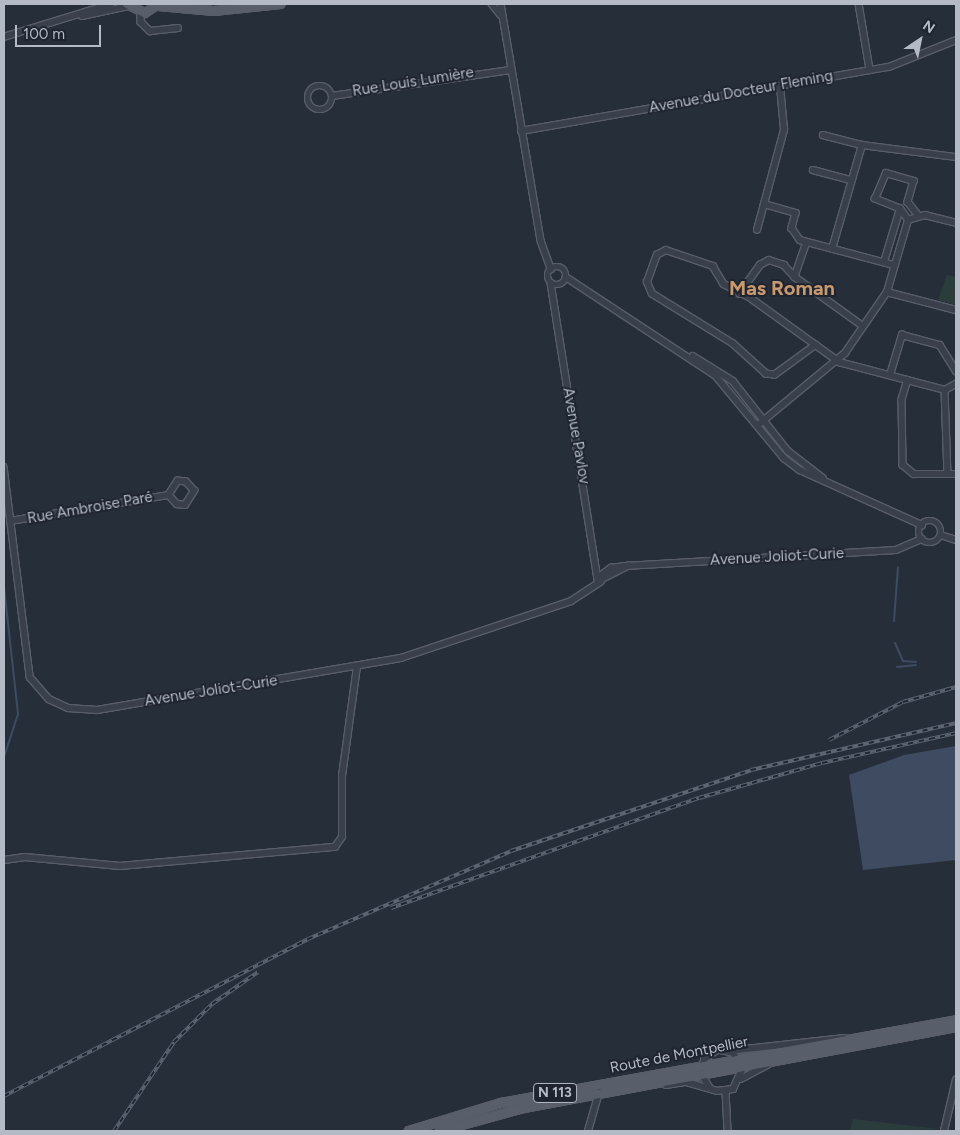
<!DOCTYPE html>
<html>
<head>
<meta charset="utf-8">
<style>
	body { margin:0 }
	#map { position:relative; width:960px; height:1135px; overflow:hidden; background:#262e3a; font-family:Figtree,sans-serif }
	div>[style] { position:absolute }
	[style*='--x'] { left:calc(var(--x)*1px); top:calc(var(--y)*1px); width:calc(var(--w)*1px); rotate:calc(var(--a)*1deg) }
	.green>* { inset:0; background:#2b3c3d }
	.water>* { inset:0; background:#3e4b61 }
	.stream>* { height:2px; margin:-1px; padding:0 1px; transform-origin:1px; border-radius:1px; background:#3e4b61 }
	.roads { filter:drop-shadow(1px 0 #585e69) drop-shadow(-1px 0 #585e69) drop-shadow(0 1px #585e69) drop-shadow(0 -1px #585e69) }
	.minor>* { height:5.5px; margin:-2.75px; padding:0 2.75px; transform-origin:2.75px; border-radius:2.75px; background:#3a404b }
	.minor>.ring { margin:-2.75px; padding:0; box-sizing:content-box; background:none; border:5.5px solid #3a404b; border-radius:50% }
	.major>* { height:8px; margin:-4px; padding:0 4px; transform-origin:4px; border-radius:4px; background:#585f6b }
	.rail>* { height:4px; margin-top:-2px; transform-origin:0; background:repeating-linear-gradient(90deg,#1f2530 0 5.5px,#5c6471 0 11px); box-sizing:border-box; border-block:1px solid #5c6471 }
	span { translate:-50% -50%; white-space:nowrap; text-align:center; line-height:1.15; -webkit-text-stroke:4px #1f2530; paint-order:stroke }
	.shield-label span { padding:1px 4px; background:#1f2530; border:1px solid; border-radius:4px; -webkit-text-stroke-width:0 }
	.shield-label { font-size:14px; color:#b5bbc6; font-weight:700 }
	.street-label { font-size:15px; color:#b5bbc6 }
	.district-label { font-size:20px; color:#c8996e; font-weight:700 }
	.frame { position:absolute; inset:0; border:5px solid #b5bbc6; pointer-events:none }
	.north { position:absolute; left:895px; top:15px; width:50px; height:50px; -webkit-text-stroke:4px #1f2530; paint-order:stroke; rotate:34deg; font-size:14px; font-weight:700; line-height:20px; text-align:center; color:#b5bbc6 }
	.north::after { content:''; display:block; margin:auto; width:18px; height:22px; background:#b5bbc6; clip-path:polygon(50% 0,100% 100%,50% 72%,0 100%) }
	.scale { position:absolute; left:15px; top:25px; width:86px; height:22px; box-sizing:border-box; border:2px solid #b5bbc6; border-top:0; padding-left:6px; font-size:15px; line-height:18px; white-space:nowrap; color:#b5bbc6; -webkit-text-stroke:4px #1f2530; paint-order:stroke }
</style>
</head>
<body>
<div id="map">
	<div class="green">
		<div style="clip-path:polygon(947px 275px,956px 277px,956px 305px,938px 300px)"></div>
		<div style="clip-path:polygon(853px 1119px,940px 1129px,850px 1131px)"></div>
	</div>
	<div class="water">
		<div style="clip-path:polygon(956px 746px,956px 860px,863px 870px,849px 775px,904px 755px)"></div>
	</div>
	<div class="stream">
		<div style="--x:4;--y:587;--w:128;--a:83.7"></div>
		<div style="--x:18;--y:714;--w:45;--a:108"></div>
		<div style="--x:894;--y:621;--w:54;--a:-85.8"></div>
		<div style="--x:895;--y:643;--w:20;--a:66"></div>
		<div style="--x:903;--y:661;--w:13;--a:4"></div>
		<div style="--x:897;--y:667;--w:19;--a:-6"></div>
	</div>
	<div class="roads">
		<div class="minor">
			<div style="--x:492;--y:4;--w:14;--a:51"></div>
			<div style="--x:501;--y:4;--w:240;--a:80.4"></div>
			<div style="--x:541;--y:241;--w:30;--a:70"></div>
			<div style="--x:859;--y:4;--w:67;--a:80.5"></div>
			<div style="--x:141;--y:13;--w:9;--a:90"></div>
			<div style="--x:141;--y:22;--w:13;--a:45"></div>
			<div style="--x:150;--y:31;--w:28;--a:-6"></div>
			<div style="--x:82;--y:16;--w:48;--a:-12"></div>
			<div style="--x:4;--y:37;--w:112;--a:-17.1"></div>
			<div class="ring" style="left:308px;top:86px;width:18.5px;height:18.5px"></div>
			<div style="--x:332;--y:96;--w:180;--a:-8.3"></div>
			<div style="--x:521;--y:131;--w:374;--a:-9.9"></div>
			<div style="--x:889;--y:67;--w:72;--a:-21.9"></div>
			<div style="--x:823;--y:135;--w:40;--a:14.4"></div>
			<div style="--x:813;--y:170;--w:38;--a:15"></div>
			<div style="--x:764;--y:204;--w:33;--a:16"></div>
			<div style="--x:796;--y:213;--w:16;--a:105"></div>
			<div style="--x:792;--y:228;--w:14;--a:56"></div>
			<div style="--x:800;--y:240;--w:97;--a:14.9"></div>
			<div style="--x:908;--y:220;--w:14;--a:-126"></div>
			<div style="--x:900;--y:209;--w:27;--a:-158"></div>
			<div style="--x:875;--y:199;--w:28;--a:-67"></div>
			<div style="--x:886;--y:173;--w:29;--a:16"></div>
			<div style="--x:914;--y:181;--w:22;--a:106"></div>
			<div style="--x:908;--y:202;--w:16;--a:52"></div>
			<div style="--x:757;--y:230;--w:104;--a:-74.9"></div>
			<div style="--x:784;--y:130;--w:44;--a:-95.2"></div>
			<div style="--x:807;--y:242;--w:37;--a:109"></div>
			<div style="--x:795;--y:277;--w:84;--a:35.8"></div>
			<div style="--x:832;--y:249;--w:108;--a:-73.9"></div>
			<div style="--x:862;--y:145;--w:95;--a:7.3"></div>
			<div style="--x:884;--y:262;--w:55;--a:-73.2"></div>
			<div class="ring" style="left:548px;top:267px;width:12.5px;height:12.5px"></div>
			<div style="--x:566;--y:277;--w:180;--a:33.4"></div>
			<div style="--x:716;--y:376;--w:107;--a:50.3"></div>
			<div style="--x:784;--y:458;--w:20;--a:37"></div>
			<div style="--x:800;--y:470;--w:134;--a:24.3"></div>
			<div style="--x:551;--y:283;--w:302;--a:81"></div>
			<div style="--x:598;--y:581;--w:34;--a:-27"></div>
			<div style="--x:887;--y:292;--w:71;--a:14.6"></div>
			<div style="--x:739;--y:294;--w:36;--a:-54"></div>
			<div style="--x:760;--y:265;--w:10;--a:-29"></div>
			<div style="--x:769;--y:260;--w:16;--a:18"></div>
			<div style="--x:784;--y:265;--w:16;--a:47"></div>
			<div style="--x:816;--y:345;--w:51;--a:143.8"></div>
			<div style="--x:775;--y:375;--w:9;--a:-174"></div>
			<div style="--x:766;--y:374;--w:45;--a:-137.7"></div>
			<div style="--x:733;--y:344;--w:95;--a:-148.3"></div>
			<div style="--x:652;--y:294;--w:13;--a:-113"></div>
			<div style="--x:647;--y:282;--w:29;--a:-70"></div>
			<div style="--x:657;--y:255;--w:10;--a:-29"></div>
			<div style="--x:666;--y:250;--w:50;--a:18.8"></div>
			<div style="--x:713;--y:266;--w:21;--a:59"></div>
			<div style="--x:724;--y:284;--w:27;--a:27"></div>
			<div style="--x:748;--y:296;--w:84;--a:35.8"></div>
			<div style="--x:816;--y:345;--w:29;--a:36"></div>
			<div style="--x:839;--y:362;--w:110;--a:14.8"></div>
			<div style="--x:945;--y:390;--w:13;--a:-29"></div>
			<div style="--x:693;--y:356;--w:47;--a:32"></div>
			<div style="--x:733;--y:381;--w:89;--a:51.8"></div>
			<div style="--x:788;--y:451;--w:44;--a:37.6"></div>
			<div style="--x:890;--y:375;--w:42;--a:-73.3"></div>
			<div style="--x:902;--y:335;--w:39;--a:15"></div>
			<div style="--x:940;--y:345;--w:31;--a:58"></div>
			<div style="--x:908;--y:380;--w:21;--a:107"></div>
			<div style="--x:902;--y:400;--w:65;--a:89.1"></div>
			<div style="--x:903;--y:465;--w:14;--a:39"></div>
			<div style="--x:914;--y:474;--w:42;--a:0"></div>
			<div style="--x:945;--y:390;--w:84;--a:88"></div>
			<div style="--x:758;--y:425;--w:113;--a:-39.6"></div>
			<div style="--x:845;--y:353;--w:74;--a:-55.5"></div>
			<div style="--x:887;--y:292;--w:75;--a:-73.7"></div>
			<div style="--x:908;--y:220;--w:18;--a:-16"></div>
			<div style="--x:925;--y:215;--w:32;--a:14"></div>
			<div style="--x:4;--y:467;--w:212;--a:82.9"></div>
			<div style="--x:30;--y:677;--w:29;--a:49"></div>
			<div style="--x:49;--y:699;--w:21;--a:25"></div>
			<div style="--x:68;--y:708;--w:29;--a:4"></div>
			<div style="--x:97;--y:710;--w:308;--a:-9.7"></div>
			<div style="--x:401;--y:658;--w:179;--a:-18.5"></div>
			<div style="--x:571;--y:601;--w:35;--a:-33"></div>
			<div style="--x:10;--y:521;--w:161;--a:-9.3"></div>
			<div style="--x:169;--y:495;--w:12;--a:48"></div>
			<div style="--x:177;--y:504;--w:8;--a:7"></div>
			<div style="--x:185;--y:505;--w:17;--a:-57"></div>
			<div style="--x:194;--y:491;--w:12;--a:-132"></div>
			<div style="--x:186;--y:482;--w:8;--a:-173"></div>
			<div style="--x:178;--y:481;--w:17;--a:123"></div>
			<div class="ring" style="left:919px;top:521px;width:16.5px;height:16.5px"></div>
			<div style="--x:941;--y:535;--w:16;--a:18"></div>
			<div style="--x:600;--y:576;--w:14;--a:-36"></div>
			<div style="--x:611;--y:568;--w:14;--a:-8"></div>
			<div style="--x:625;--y:566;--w:271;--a:-3.4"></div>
			<div style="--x:896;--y:550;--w:28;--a:-23"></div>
			<div style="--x:4;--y:860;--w:21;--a:-8"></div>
			<div style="--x:25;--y:857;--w:95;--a:5.4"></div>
			<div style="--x:120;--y:866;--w:216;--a:-5.1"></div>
			<div style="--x:335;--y:847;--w:12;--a:-55"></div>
			<div style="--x:342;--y:837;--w:61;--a:-90"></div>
			<div style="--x:342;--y:776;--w:110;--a:-82.2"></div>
			<div style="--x:728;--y:1051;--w:117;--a:-6.4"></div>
			<div style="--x:741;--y:1079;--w:30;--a:-28"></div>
			<div style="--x:666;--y:1085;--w:20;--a:-9"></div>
			<div style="--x:686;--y:1082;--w:32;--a:16"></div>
			<div style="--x:717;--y:1091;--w:16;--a:-7"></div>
			<div style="--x:733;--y:1089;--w:21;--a:-65"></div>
			<div style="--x:742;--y:1070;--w:19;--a:-118"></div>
			<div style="--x:733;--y:1053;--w:15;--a:-169"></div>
			<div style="--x:718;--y:1050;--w:16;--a:145"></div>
			<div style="--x:705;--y:1059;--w:15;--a:106"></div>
			<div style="--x:701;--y:1073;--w:17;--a:59"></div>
			<div style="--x:726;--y:1092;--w:39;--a:87"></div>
			<div style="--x:588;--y:1131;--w:40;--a:-74"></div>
			<div style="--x:944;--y:1131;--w:52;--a:-76.8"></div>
		</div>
		<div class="major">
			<div style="--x:127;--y:4;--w:20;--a:27"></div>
			<div style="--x:145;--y:13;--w:17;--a:-33"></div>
			<div style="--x:158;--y:6;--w:56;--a:5.1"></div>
			<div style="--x:214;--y:11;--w:67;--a:-6"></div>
			<div style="--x:409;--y:1131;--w:96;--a:-16.9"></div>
			<div style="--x:501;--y:1103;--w:463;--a:-10.3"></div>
			<div style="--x:440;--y:1131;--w:87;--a:-15.3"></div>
			<div style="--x:524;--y:1108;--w:440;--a:-10.6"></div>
		</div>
	</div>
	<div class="rail">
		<div style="--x:829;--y:740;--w:83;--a:-27.2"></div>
		<div style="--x:903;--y:702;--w:55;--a:-15.8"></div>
		<div style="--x:391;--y:908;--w:327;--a:-19.7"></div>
		<div style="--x:699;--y:798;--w:128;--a:-15.9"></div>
		<div style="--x:822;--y:763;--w:137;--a:-12.6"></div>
		<div style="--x:4;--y:1096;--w:342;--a:-27.3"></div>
		<div style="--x:308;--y:939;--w:221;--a:-23.4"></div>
		<div style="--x:511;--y:851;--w:253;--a:-18.6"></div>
		<div style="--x:751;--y:770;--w:210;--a:-12.9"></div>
		<div style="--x:114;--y:1131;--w:107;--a:-56"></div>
		<div style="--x:174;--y:1042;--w:54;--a:-45"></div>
		<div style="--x:212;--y:1004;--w:56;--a:-34.8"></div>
	</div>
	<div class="shield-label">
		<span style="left:555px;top:1093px">N 113</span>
	</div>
	<div class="street-label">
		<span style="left:413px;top:82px;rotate:-9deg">Rue Louis Lumière</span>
		<span style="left:741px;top:92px;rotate:-10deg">Avenue du Docteur Fleming</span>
		<span style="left:576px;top:436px;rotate:80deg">Avenue Pavlov</span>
		<span style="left:90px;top:508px;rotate:-10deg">Rue Ambroise Paré</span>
		<span style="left:777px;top:557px;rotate:-3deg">Avenue Joliot-Curie</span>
		<span style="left:211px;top:691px;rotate:-9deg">Avenue Joliot-Curie</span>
		<span style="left:679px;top:1055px;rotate:-11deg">Route de Montpellier</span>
	</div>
	<div class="district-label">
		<span style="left:782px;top:288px">Mas Roman</span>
	</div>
	<div class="frame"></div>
	<div class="north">N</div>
	<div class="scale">100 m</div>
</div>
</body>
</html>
